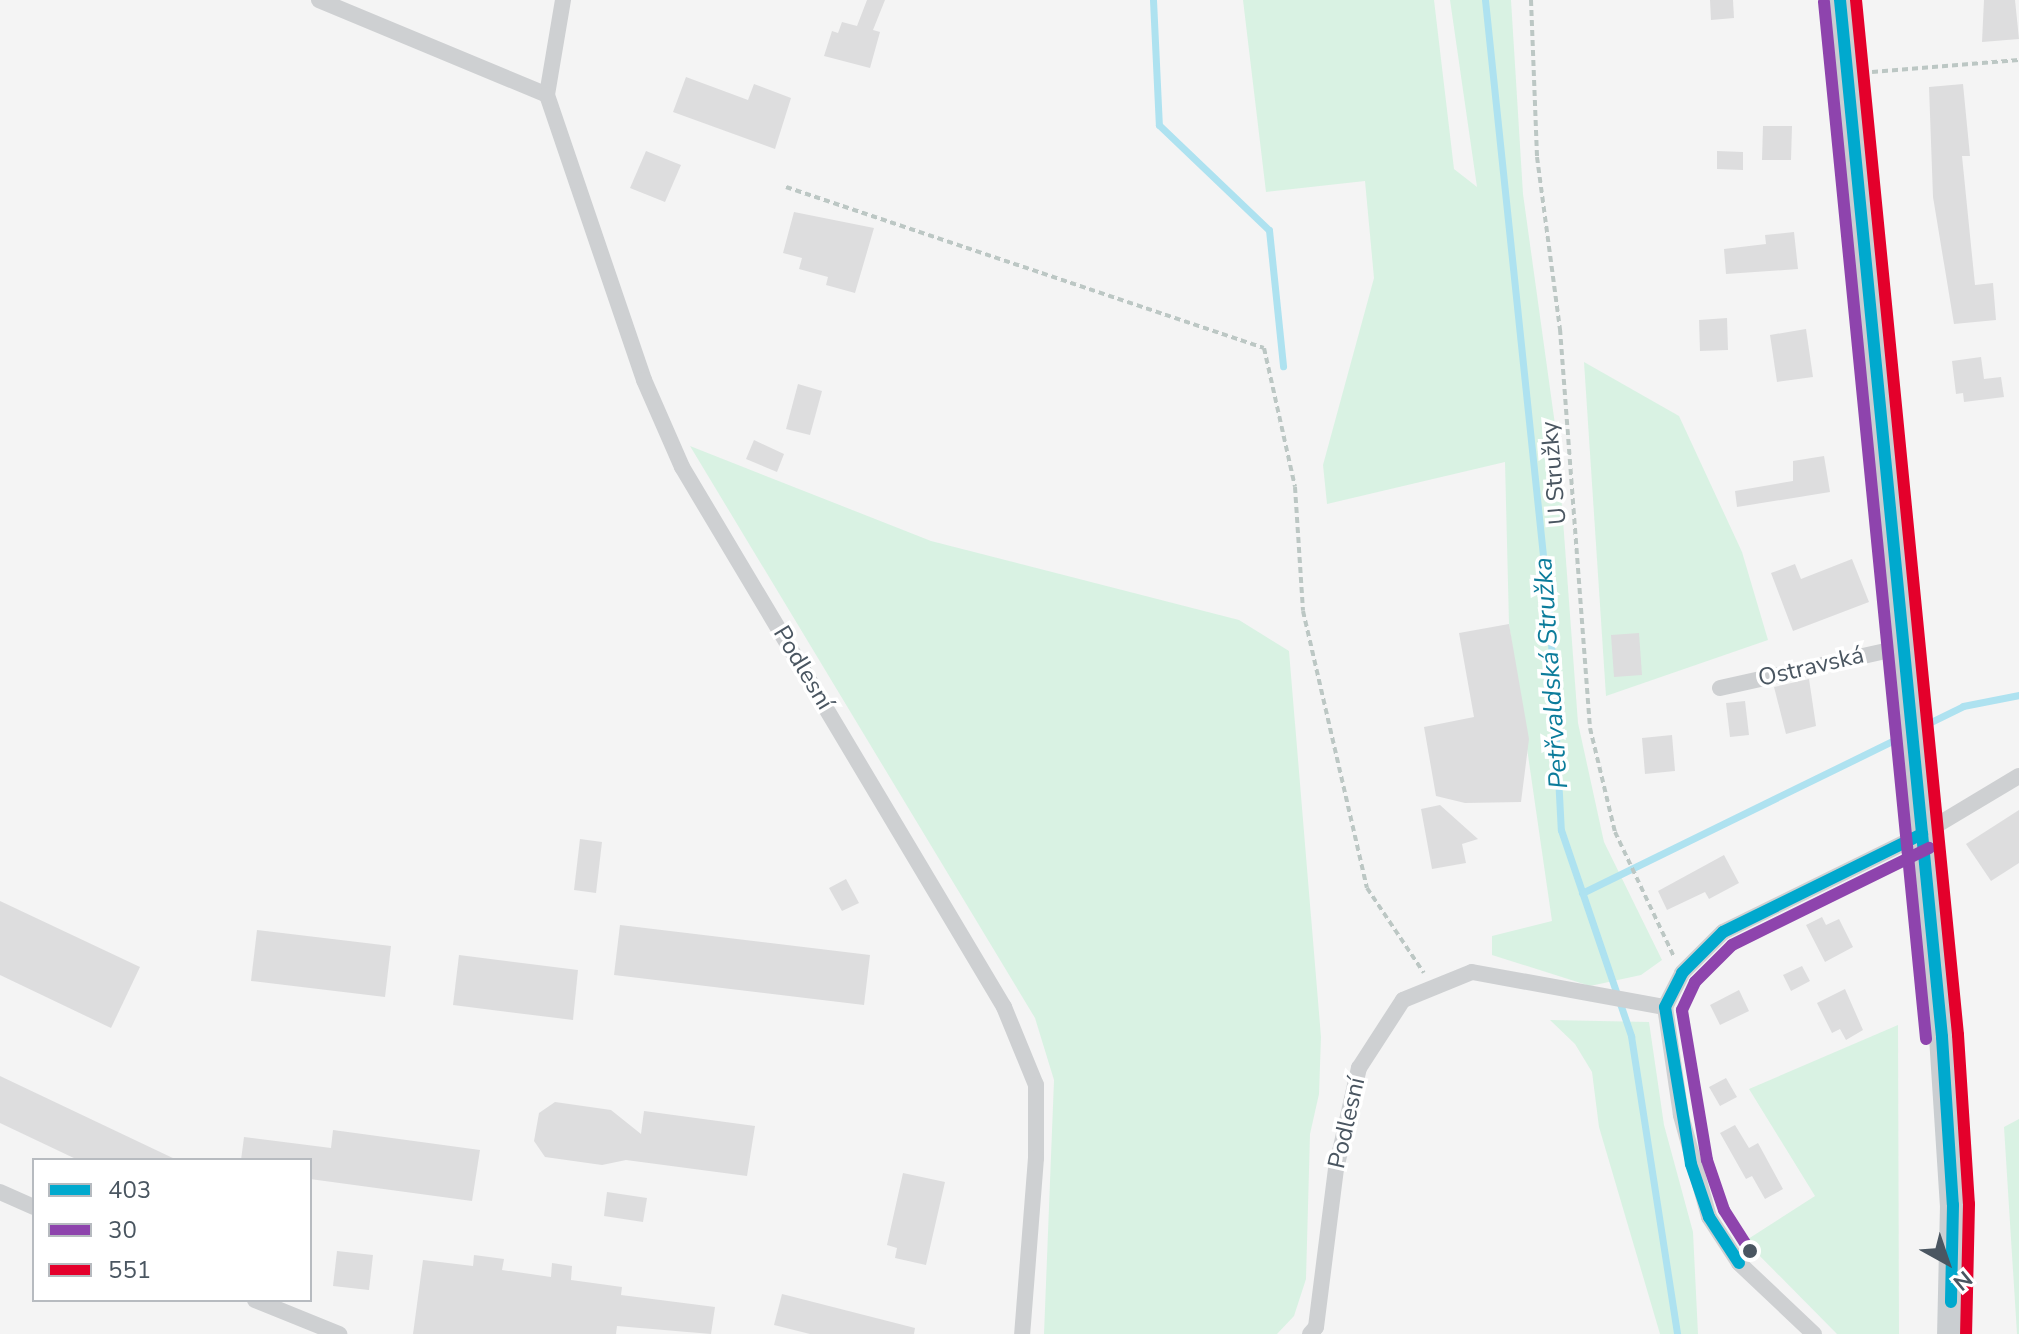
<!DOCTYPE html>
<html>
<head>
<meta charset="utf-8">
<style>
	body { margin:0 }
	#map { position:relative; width:2019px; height:1334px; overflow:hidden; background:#f4f4f4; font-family:"Nunito Sans",sans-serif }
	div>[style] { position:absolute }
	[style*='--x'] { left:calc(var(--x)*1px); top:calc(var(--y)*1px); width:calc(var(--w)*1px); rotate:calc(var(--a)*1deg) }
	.green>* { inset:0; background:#d9f2e3 }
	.stream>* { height:7px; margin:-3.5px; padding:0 3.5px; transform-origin:3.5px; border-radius:3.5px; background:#aee2f0 }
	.building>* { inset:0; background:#ddddde }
	.path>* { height:4px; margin-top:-2px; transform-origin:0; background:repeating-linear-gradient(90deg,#bcc7c4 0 6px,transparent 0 10px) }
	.street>* { height:16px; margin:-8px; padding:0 8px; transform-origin:8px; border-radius:8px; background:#ced0d2 }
	.primary>* { height:26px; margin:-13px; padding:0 13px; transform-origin:13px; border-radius:13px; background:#caced1 }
	.bus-1>* { height:12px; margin:-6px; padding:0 6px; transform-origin:6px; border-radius:6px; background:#00a9ce }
	.bus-2>* { height:12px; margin:-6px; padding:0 6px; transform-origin:6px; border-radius:6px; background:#8e44ad }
	.bus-3>* { height:12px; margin:-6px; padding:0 6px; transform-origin:6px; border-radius:6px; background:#e4002b }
	.dots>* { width:22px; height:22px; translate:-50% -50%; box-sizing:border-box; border:4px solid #fff; border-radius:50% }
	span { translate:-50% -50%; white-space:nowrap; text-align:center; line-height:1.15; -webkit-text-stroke:7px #fff; paint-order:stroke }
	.street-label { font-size:24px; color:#4a5661 }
	.water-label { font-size:26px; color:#0c7c9b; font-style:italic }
	.legend { position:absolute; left:32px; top:1158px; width:280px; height:144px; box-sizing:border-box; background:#fff; border:2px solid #b7bbc0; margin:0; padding:10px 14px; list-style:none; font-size:24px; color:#4a5661 }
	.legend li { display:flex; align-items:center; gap:16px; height:40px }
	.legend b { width:40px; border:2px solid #b7bbc0 }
	.north { position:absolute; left:1907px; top:1222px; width:80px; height:80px; -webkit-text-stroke:6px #fff; paint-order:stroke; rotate:140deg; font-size:22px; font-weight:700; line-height:32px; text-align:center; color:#4a5661 }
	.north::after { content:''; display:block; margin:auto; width:28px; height:36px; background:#4a5661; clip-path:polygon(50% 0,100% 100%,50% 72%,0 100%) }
</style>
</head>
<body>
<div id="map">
	<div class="green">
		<div style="clip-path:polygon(1243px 0,1434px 0,1454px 169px,1477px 187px,1450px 0,1511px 0,1523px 194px,1557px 439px,1578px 723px,1604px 842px,1662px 960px,1641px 975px,1590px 986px,1492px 955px,1492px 936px,1552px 921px,1509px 624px,1505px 462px,1327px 504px,1323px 465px,1374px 278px,1365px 181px,1266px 192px)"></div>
		<div style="clip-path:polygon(1584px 362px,1679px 416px,1742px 552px,1768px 640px,1606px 696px)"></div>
		<div style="clip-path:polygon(690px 446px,931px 541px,1239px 620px,1289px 651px,1321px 1037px,1319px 1094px,1310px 1134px,1306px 1279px,1294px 1316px,1277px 1334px,1044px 1334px,1054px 1080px,1035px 1018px)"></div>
		<div style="clip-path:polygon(1550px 1020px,1649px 1022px,1664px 1125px,1693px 1232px,1698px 1334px,1660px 1334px,1599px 1127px,1592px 1072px,1575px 1044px)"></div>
		<div style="clip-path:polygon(1898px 1025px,1899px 1334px,1837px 1334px,1745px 1241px,1815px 1196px,1749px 1089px)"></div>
		<div style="clip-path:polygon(2019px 1119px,2019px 1334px,2017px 1334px,2004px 1127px)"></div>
	</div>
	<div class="stream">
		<div style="--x:1153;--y:0;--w:125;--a:87.3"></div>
		<div style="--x:1159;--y:125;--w:152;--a:43.7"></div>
		<div style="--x:1269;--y:230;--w:137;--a:84.1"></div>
		<div style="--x:1485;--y:0;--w:626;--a:84.04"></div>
		<div style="--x:1550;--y:623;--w:207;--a:87"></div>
		<div style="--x:1561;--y:830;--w:218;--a:71.2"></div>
		<div style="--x:1631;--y:1036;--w:302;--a:81.2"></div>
		<div style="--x:1582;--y:893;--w:424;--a:-26.1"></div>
		<div style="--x:1963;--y:706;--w:57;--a:-11.1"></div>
	</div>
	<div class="building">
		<div style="clip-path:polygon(867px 0,885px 0,873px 30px,880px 32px,870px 68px,824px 56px,832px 31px,838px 33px,842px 22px,857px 26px)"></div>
		<div style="clip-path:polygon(1710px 0,1733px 0,1734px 18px,1711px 20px)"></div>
		<div style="clip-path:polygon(1984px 0,2015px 0,2019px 39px,1982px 42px)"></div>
		<div style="clip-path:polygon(686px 77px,748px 100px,754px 84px,791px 98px,775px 149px,673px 112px)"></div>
		<div style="clip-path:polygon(1963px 84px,1970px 156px,1962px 156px,1975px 285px,1993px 283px,1996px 320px,1954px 324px,1933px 197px,1929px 87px)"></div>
		<div style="clip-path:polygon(1763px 126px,1792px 126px,1791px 160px,1762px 160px)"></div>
		<div style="clip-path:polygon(646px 151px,681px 165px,665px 202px,630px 188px)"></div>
		<div style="clip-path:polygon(1717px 151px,1743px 152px,1743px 170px,1717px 169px)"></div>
		<div style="clip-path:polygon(794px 212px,874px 228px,855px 293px,826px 285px,828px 277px,799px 269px,802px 258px,783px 253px)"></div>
		<div style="clip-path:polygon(1794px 232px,1798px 269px,1726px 274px,1724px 249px,1766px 244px,1765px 235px)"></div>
		<div style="clip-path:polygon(1727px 318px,1728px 350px,1700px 351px,1699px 320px)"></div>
		<div style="clip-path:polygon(1806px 329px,1813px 377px,1777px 382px,1770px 335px)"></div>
		<div style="clip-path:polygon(1981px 357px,1984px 379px,2001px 377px,2004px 397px,1964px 402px,1963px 393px,1956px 394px,1952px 361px)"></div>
		<div style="clip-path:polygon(798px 384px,822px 391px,810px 435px,786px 429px)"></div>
		<div style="clip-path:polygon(754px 440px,784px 454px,777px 472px,746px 459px)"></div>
		<div style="clip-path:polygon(1824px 456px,1830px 492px,1737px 507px,1735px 491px,1793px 481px,1793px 461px)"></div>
		<div style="clip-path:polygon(1852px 559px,1869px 602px,1793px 631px,1771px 573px,1795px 564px,1801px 579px)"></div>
		<div style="clip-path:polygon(1509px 624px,1529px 739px,1521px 802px,1465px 803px,1436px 796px,1424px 727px,1474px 717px,1459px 633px)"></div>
		<div style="clip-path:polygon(1639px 633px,1642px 675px,1614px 677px,1611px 635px)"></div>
		<div style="clip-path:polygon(1809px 679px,1816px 726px,1786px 734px,1774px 687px)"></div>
		<div style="clip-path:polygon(1745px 701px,1749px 735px,1730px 737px,1726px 703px)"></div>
		<div style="clip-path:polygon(1672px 735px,1675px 771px,1645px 774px,1642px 738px)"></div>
		<div style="clip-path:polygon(1440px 805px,1478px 839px,1462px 844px,1466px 863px,1432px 869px,1421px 809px)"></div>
		<div style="clip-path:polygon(2019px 810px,2019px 863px,1991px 881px,1966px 844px)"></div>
		<div style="clip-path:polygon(580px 839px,602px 842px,596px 893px,574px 890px)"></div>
		<div style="clip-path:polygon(1724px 855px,1739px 883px,1709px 899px,1705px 892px,1667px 910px,1658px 891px)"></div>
		<div style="clip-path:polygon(846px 879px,859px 903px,842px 911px,829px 888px)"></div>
		<div style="clip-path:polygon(0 901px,140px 967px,111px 1028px,0 975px)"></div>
		<div style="clip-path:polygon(1822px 917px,1826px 925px,1839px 919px,1853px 947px,1825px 962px,1806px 925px)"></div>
		<div style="clip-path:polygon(620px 925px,870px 955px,864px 1005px,614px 975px)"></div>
		<div style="clip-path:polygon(257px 930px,391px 946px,385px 997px,251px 981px)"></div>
		<div style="clip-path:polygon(459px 955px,578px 970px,573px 1020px,453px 1005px)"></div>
		<div style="clip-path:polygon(1802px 966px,1810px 981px,1791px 991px,1783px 975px)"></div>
		<div style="clip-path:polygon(1845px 989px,1863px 1030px,1846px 1040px,1840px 1029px,1832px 1033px,1817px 1003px)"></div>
		<div style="clip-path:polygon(1739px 990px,1749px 1011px,1720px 1025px,1710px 1005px)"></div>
		<div style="clip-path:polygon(0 1076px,177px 1160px,78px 1160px,0 1123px)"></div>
		<div style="clip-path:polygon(1726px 1078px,1737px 1097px,1720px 1106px,1709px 1087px)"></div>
		<div style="clip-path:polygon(555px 1102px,611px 1110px,641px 1134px,644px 1111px,755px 1126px,747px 1176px,626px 1160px,602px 1165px,545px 1157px,534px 1141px,539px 1113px)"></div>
		<div style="clip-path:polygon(1735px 1125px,1749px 1148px,1758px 1143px,1783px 1189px,1765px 1199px,1752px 1176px,1746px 1179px,1720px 1133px)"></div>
		<div style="clip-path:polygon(333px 1130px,480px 1150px,472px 1201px,310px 1179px,310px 1160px,241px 1160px,244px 1137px,331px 1148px)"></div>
		<div style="clip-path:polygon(903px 1173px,945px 1182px,926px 1265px,895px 1258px,897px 1248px,887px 1245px)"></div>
		<div style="clip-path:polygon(607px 1192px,647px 1198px,643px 1222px,604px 1216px)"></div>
		<div style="clip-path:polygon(337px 1251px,373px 1255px,369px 1290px,333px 1286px)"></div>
		<div style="clip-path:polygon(474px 1255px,504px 1259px,502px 1270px,551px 1277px,552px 1263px,572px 1266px,571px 1280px,622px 1287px,621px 1295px,715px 1307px,711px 1334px,617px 1326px,616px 1334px,413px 1334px,423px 1260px,473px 1266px)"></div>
		<div style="clip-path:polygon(782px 1294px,915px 1328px,914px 1334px,810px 1334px,774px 1325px)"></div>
	</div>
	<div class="path">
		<div style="--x:1531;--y:0;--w:157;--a:87.8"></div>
		<div style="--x:1537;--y:157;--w:174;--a:82.4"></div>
		<div style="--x:1560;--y:329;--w:400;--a:85.7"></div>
		<div style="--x:1590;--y:728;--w:107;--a:76.5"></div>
		<div style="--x:1615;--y:832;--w:138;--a:64.7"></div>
		<div style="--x:1872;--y:72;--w:147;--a:-4.7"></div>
		<div style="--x:786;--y:187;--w:504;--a:18.61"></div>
		<div style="--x:1264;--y:348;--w:142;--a:77.4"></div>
		<div style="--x:1295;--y:487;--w:124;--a:86.3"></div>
		<div style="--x:1303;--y:611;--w:284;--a:77"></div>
		<div style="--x:1367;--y:888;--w:102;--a:56.2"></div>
	</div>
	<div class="street">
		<div style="--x:319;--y:0;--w:247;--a:22.6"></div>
		<div style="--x:563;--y:0;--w:96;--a:99.6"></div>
		<div style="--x:547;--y:95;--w:301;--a:71.2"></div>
		<div style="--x:644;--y:380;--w:95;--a:66.4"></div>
		<div style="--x:682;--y:467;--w:629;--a:59.19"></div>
		<div style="--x:1004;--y:1007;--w:84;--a:67.7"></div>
		<div style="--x:1036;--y:1085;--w:73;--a:90"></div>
		<div style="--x:1036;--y:1158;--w:177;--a:94.5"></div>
		<div style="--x:1720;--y:688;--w:189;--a:-12.6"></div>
		<div style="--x:0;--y:1192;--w:37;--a:24"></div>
		<div style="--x:255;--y:1300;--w:91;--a:22"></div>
		<div style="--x:1310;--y:1334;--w:9;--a:-49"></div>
		<div style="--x:1316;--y:1327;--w:159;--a:-82.8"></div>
		<div style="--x:1336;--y:1169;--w:104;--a:-77.2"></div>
		<div style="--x:1359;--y:1068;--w:81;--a:-57.1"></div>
		<div style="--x:1403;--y:1000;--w:74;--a:-22.1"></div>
		<div style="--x:1472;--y:972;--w:196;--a:10.3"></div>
		<div style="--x:1814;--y:1334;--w:103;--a:-136.6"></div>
		<div style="--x:1739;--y:1263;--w:55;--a:-123.1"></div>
		<div style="--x:1709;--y:1217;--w:106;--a:-105.4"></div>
		<div style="--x:1681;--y:1115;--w:109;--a:-98.4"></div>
		<div style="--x:1665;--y:1007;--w:38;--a:-63"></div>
		<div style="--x:1682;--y:973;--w:58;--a:-45"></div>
		<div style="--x:1723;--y:932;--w:222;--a:-26.2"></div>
		<div style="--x:1922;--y:834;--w:113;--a:-30.9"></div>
	</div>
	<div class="primary">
		<div style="--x:1840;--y:0;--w:1042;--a:84.38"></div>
		<div style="--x:1942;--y:1037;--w:168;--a:86.3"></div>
		<div style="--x:1953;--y:1205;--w:129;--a:91.3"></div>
	</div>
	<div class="bus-1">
		<div style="--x:1840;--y:0;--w:1042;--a:84.38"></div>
		<div style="--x:1942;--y:1037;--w:168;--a:86.3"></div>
		<div style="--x:1953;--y:1205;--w:97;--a:91.2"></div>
		<div style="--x:1739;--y:1263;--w:55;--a:-123.1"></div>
		<div style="--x:1709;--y:1217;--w:56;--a:-108.8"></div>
		<div style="--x:1691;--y:1164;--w:159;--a:-99.4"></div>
		<div style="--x:1665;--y:1007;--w:38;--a:-63"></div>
		<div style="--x:1682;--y:973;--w:58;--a:-45"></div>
		<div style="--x:1723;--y:932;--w:222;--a:-26.2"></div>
	</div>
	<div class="bus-2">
		<div style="--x:1824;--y:2;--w:1042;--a:84.38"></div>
		<div style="--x:1752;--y:1254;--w:52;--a:-122.5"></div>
		<div style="--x:1724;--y:1210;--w:53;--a:-108.8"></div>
		<div style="--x:1707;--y:1160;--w:152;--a:-99.5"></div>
		<div style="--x:1682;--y:1010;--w:31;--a:-65"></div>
		<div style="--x:1695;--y:982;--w:52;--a:-45"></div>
		<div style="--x:1732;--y:945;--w:220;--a:-26.2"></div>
	</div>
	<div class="bus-3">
		<div style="--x:1856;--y:0;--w:1040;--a:84.37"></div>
		<div style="--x:1958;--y:1035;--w:169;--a:86.3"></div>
		<div style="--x:1969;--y:1204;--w:130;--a:91.3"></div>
	</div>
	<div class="dots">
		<div style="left:1750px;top:1251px;background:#4a5661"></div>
	</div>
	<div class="street-label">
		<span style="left:1554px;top:473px;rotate:-95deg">U Stružky</span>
		<span style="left:1811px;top:667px;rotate:-13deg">Ostravská</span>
		<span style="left:803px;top:668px;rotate:59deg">Podlesní</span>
		<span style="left:1347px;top:1123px;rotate:-77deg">Podlesní</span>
	</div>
	<div class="water-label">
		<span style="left:1551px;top:673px;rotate:-94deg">Petřvaldská Stružka</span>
	</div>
	<ul class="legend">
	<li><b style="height:10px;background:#00a9ce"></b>403</li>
	<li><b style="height:10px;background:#8e44ad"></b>30</li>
	<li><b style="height:10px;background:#e4002b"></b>551</li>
	</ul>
	<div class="north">N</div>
</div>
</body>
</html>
